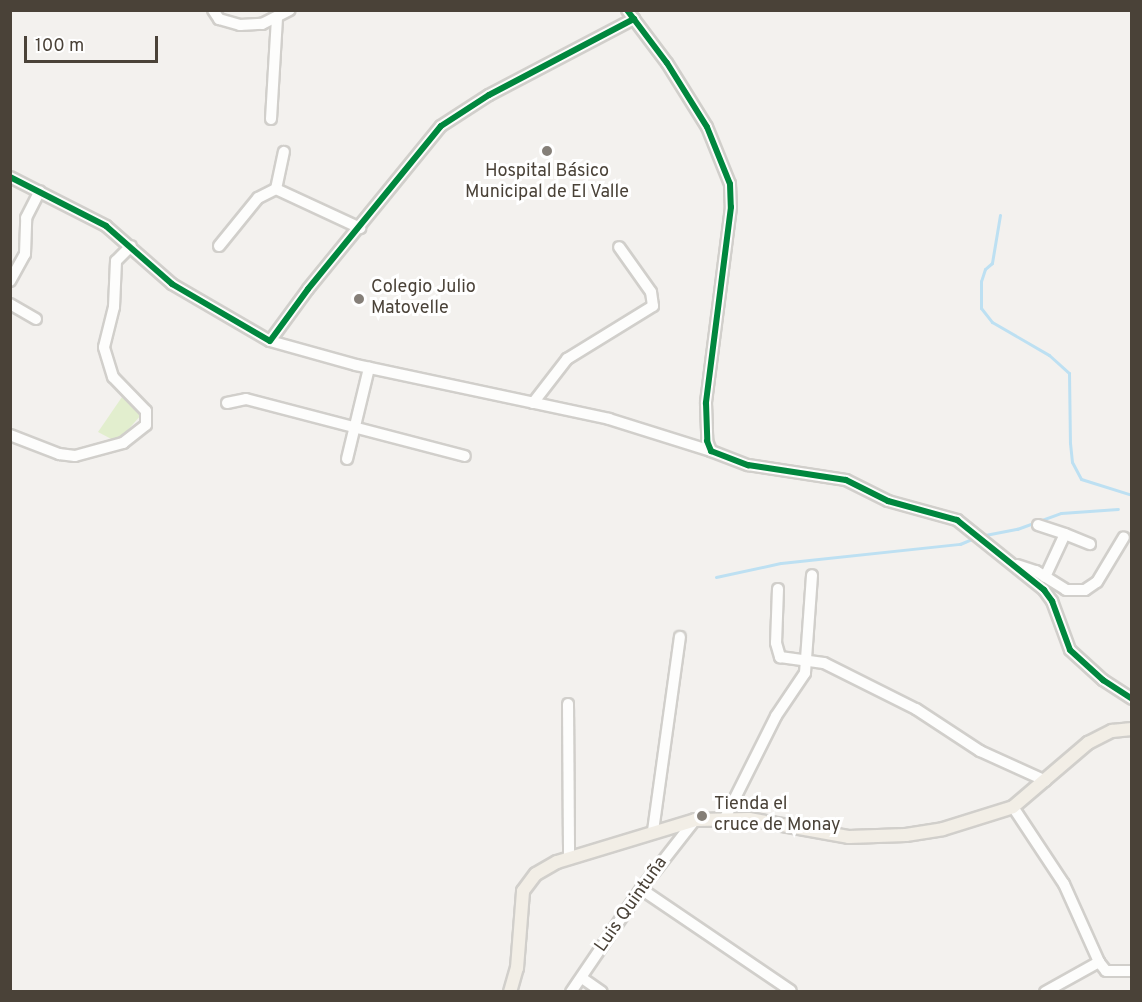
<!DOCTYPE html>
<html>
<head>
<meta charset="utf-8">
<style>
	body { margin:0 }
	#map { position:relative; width:1142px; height:1002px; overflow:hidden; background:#f3f1ee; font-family:Overpass,sans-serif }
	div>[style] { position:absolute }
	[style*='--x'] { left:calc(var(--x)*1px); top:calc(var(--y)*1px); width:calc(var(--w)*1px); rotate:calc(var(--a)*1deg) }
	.green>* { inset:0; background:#e2eece }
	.stream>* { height:3px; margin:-1.5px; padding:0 1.5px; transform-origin:1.5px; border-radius:1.5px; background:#bde0f2 }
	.roads { filter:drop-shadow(2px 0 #d1cfcb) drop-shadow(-2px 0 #d1cfcb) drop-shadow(0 2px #d1cfcb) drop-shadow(0 -2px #d1cfcb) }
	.minor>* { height:10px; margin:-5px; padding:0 5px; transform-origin:5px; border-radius:5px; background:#fdfdfc }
	.major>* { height:12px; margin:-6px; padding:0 6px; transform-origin:6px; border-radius:6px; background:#f2eee6 }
	.cycleway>* { height:6px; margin:-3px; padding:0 3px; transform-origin:3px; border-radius:3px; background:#00873e }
	.dots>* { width:16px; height:16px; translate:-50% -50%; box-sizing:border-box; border:3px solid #fff; border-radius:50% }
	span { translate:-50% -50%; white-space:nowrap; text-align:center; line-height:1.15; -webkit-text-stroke:6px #fff; paint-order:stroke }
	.poi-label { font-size:18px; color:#4a4238 }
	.left { translate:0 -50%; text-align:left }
	.street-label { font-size:18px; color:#4a4238 }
	.frame { position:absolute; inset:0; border:12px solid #4a4238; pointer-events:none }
	.scale { position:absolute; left:24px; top:36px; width:134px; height:27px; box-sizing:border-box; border:3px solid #4a4238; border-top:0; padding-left:8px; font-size:18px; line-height:21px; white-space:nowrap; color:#4a4238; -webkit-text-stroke:4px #fff; paint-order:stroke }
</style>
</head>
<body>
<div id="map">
	<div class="green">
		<div style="clip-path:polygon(122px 397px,142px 414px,117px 442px,98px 432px)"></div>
	</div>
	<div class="stream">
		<div style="--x:1000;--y:215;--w:49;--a:99.5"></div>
		<div style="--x:992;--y:263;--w:9;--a:139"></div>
		<div style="--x:985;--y:269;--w:13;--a:108"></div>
		<div style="--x:981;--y:281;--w:27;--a:90"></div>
		<div style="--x:981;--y:308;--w:18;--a:52"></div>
		<div style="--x:992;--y:322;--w:66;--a:30.1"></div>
		<div style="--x:1049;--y:355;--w:27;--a:42"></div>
		<div style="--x:1069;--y:373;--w:70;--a:89.2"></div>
		<div style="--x:1070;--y:443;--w:19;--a:84"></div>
		<div style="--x:1072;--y:462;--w:19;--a:62"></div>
		<div style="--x:1081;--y:479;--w:53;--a:17.4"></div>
		<div style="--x:980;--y:536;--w:38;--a:-11"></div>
		<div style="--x:1017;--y:529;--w:47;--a:-20"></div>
		<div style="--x:1061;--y:513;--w:57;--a:-4"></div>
		<div style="--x:716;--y:577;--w:66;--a:-12.2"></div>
		<div style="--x:781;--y:563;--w:180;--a:-6.1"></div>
		<div style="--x:960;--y:544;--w:15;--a:-23"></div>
	</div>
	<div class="roads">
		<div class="minor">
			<div style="--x:213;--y:10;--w:11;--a:56"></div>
			<div style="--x:219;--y:19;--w:22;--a:16"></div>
			<div style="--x:240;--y:25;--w:22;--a:-3"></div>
			<div style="--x:262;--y:24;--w:31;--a:-27"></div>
			<div style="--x:627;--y:10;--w:66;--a:53"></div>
			<div style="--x:667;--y:63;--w:75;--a:58"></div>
			<div style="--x:707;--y:127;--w:61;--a:68"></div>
			<div style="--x:730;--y:184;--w:23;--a:88"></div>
			<div style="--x:731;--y:207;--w:198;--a:97.3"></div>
			<div style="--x:706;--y:403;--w:38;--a:88"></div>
			<div style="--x:707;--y:441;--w:11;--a:68"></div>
			<div style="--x:711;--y:451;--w:40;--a:21"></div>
			<div style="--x:748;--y:465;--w:99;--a:8.7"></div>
			<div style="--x:846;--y:480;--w:47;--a:26.6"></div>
			<div style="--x:888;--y:501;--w:72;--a:15.4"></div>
			<div style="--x:957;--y:520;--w:112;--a:38.8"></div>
			<div style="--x:1044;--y:590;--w:14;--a:54"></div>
			<div style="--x:1052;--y:601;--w:52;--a:69.8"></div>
			<div style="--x:1070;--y:650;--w:45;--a:42.3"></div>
			<div style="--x:1103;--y:680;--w:35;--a:33"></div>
			<div style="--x:271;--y:119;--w:101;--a:-86.6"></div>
			<div style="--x:10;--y:177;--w:108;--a:27"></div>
			<div style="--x:106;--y:226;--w:88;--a:41.3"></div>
			<div style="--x:172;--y:284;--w:113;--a:30.2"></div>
			<div style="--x:270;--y:341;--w:64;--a:-53.8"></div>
			<div style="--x:308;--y:289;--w:210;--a:-50.8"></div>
			<div style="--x:441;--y:126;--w:57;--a:-32.9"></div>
			<div style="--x:489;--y:95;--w:164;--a:-27.7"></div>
			<div style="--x:276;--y:189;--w:38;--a:-78"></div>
			<div style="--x:219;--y:246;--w:62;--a:-50.9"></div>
			<div style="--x:258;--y:198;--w:20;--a:-27"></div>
			<div style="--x:276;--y:189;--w:93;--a:24.9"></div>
			<div style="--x:10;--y:281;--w:31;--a:-61"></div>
			<div style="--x:25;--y:254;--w:36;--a:-88"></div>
			<div style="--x:26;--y:218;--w:30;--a:-63"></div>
			<div style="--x:10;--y:304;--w:30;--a:30"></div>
			<div style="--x:270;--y:341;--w:89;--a:15.6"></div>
			<div style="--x:356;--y:365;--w:259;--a:12"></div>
			<div style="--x:609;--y:419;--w:107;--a:17.4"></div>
			<div style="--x:227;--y:403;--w:19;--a:-12"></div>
			<div style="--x:246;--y:399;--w:226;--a:14.6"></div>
			<div style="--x:533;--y:403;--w:56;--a:-52.3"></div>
			<div style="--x:567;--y:359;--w:101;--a:-31.6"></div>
			<div style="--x:653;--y:306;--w:14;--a:-98"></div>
			<div style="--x:651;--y:292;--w:55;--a:-125.4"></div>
			<div style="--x:10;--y:435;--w:53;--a:21.2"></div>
			<div style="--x:59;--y:454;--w:16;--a:7"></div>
			<div style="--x:75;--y:456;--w:50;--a:-15.2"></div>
			<div style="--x:123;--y:443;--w:29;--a:-38"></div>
			<div style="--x:146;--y:425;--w:14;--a:-90"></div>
			<div style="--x:146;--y:411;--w:47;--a:-134.1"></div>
			<div style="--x:113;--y:377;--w:31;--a:-107"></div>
			<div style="--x:104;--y:347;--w:41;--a:-76"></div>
			<div style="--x:114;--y:307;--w:46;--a:-87.5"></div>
			<div style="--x:116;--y:261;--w:21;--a:-45"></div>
			<div style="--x:347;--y:459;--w:94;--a:-76.4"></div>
			<div style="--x:1038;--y:525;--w:28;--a:18"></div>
			<div style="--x:1017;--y:565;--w:20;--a:18"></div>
			<div style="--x:1036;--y:571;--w:36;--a:32"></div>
			<div style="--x:1066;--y:590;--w:19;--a:0"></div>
			<div style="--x:1085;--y:590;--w:14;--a:-34"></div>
			<div style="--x:1097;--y:582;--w:52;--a:-59"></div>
			<div style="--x:1045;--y:577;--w:47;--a:-65.1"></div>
			<div style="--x:1065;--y:534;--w:27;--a:22"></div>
			<div style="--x:778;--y:589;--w:54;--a:92.1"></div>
			<div style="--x:776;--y:643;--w:15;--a:74"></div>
			<div style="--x:780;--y:657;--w:44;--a:7.8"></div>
			<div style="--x:824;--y:663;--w:103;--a:26.6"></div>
			<div style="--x:916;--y:709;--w:77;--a:33.3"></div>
			<div style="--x:980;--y:751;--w:72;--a:24.4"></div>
			<div style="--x:568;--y:704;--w:155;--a:89.6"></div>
			<div style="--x:1013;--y:807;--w:92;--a:56.5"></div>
			<div style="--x:1064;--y:884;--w:85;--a:65.8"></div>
			<div style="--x:1099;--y:962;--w:11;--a:52"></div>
			<div style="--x:1106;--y:971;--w:26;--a:0"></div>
			<div style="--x:724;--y:820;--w:116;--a:-63.4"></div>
			<div style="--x:776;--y:716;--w:52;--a:-56"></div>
			<div style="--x:805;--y:673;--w:98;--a:-85.9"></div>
			<div style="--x:653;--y:831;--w:196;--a:-82.1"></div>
			<div style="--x:641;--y:889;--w:181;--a:34.2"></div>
			<div style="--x:582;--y:978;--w:24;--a:35"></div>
			<div style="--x:571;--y:992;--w:125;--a:-55.8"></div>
			<div style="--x:641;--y:889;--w:88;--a:-52"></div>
			<div style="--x:1045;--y:992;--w:62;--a:-29.1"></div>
		</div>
		<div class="major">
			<div style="--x:510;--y:992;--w:25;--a:-74"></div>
			<div style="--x:517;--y:968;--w:77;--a:-85.5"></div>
			<div style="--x:523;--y:891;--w:21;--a:-53"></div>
			<div style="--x:536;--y:874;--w:24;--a:-30"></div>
			<div style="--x:557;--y:862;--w:144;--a:-16.9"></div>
			<div style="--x:695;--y:820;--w:54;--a:-1.1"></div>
			<div style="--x:749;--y:819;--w:102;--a:10.2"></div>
			<div style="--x:849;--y:837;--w:57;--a:-2"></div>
			<div style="--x:906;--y:835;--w:37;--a:-9"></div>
			<div style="--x:943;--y:829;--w:73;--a:-17.4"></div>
			<div style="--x:1013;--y:807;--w:99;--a:-40.5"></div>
			<div style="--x:1088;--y:743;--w:27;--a:-27"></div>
			<div style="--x:1112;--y:731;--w:20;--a:-6"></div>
		</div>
	</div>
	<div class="cycleway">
		<div style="--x:627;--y:10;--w:66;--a:53"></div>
		<div style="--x:667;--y:63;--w:75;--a:58"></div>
		<div style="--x:707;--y:127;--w:61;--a:68"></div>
		<div style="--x:730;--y:184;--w:23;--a:88"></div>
		<div style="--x:731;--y:207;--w:198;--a:97.3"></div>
		<div style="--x:706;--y:403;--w:38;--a:88"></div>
		<div style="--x:707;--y:441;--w:11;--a:68"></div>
		<div style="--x:711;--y:451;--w:40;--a:21"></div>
		<div style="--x:748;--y:465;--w:99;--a:8.7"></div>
		<div style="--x:846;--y:480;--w:47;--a:26.6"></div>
		<div style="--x:888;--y:501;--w:72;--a:15.4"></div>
		<div style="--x:957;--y:520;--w:112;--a:38.8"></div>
		<div style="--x:1044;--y:590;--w:14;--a:54"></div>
		<div style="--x:1052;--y:601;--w:52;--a:69.8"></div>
		<div style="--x:1070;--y:650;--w:45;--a:42.3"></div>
		<div style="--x:1103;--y:680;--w:35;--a:33"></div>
		<div style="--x:10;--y:177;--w:108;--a:27"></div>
		<div style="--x:106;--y:226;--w:88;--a:41.3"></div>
		<div style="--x:172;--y:284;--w:113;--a:30.2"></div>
		<div style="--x:270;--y:341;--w:64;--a:-53.8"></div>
		<div style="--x:308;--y:289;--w:210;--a:-50.8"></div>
		<div style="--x:441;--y:126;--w:57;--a:-32.9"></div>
		<div style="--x:489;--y:95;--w:164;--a:-27.7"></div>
	</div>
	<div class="dots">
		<div style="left:547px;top:151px;background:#857f78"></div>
		<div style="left:359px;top:299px;background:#857f78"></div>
		<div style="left:702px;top:816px;background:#857f78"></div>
	</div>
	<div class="poi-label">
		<span style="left:547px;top:183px">Hospital Básico<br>Municipal de El Valle</span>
		<span class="left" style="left:371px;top:299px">Colegio Julio<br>Matovelle</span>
		<span class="left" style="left:714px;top:816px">Tienda el<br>cruce de Monay</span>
	</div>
	<div class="street-label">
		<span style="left:632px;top:905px;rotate:-55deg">Luis Quintuña</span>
	</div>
	<div class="frame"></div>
	<div class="scale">100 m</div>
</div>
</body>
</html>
